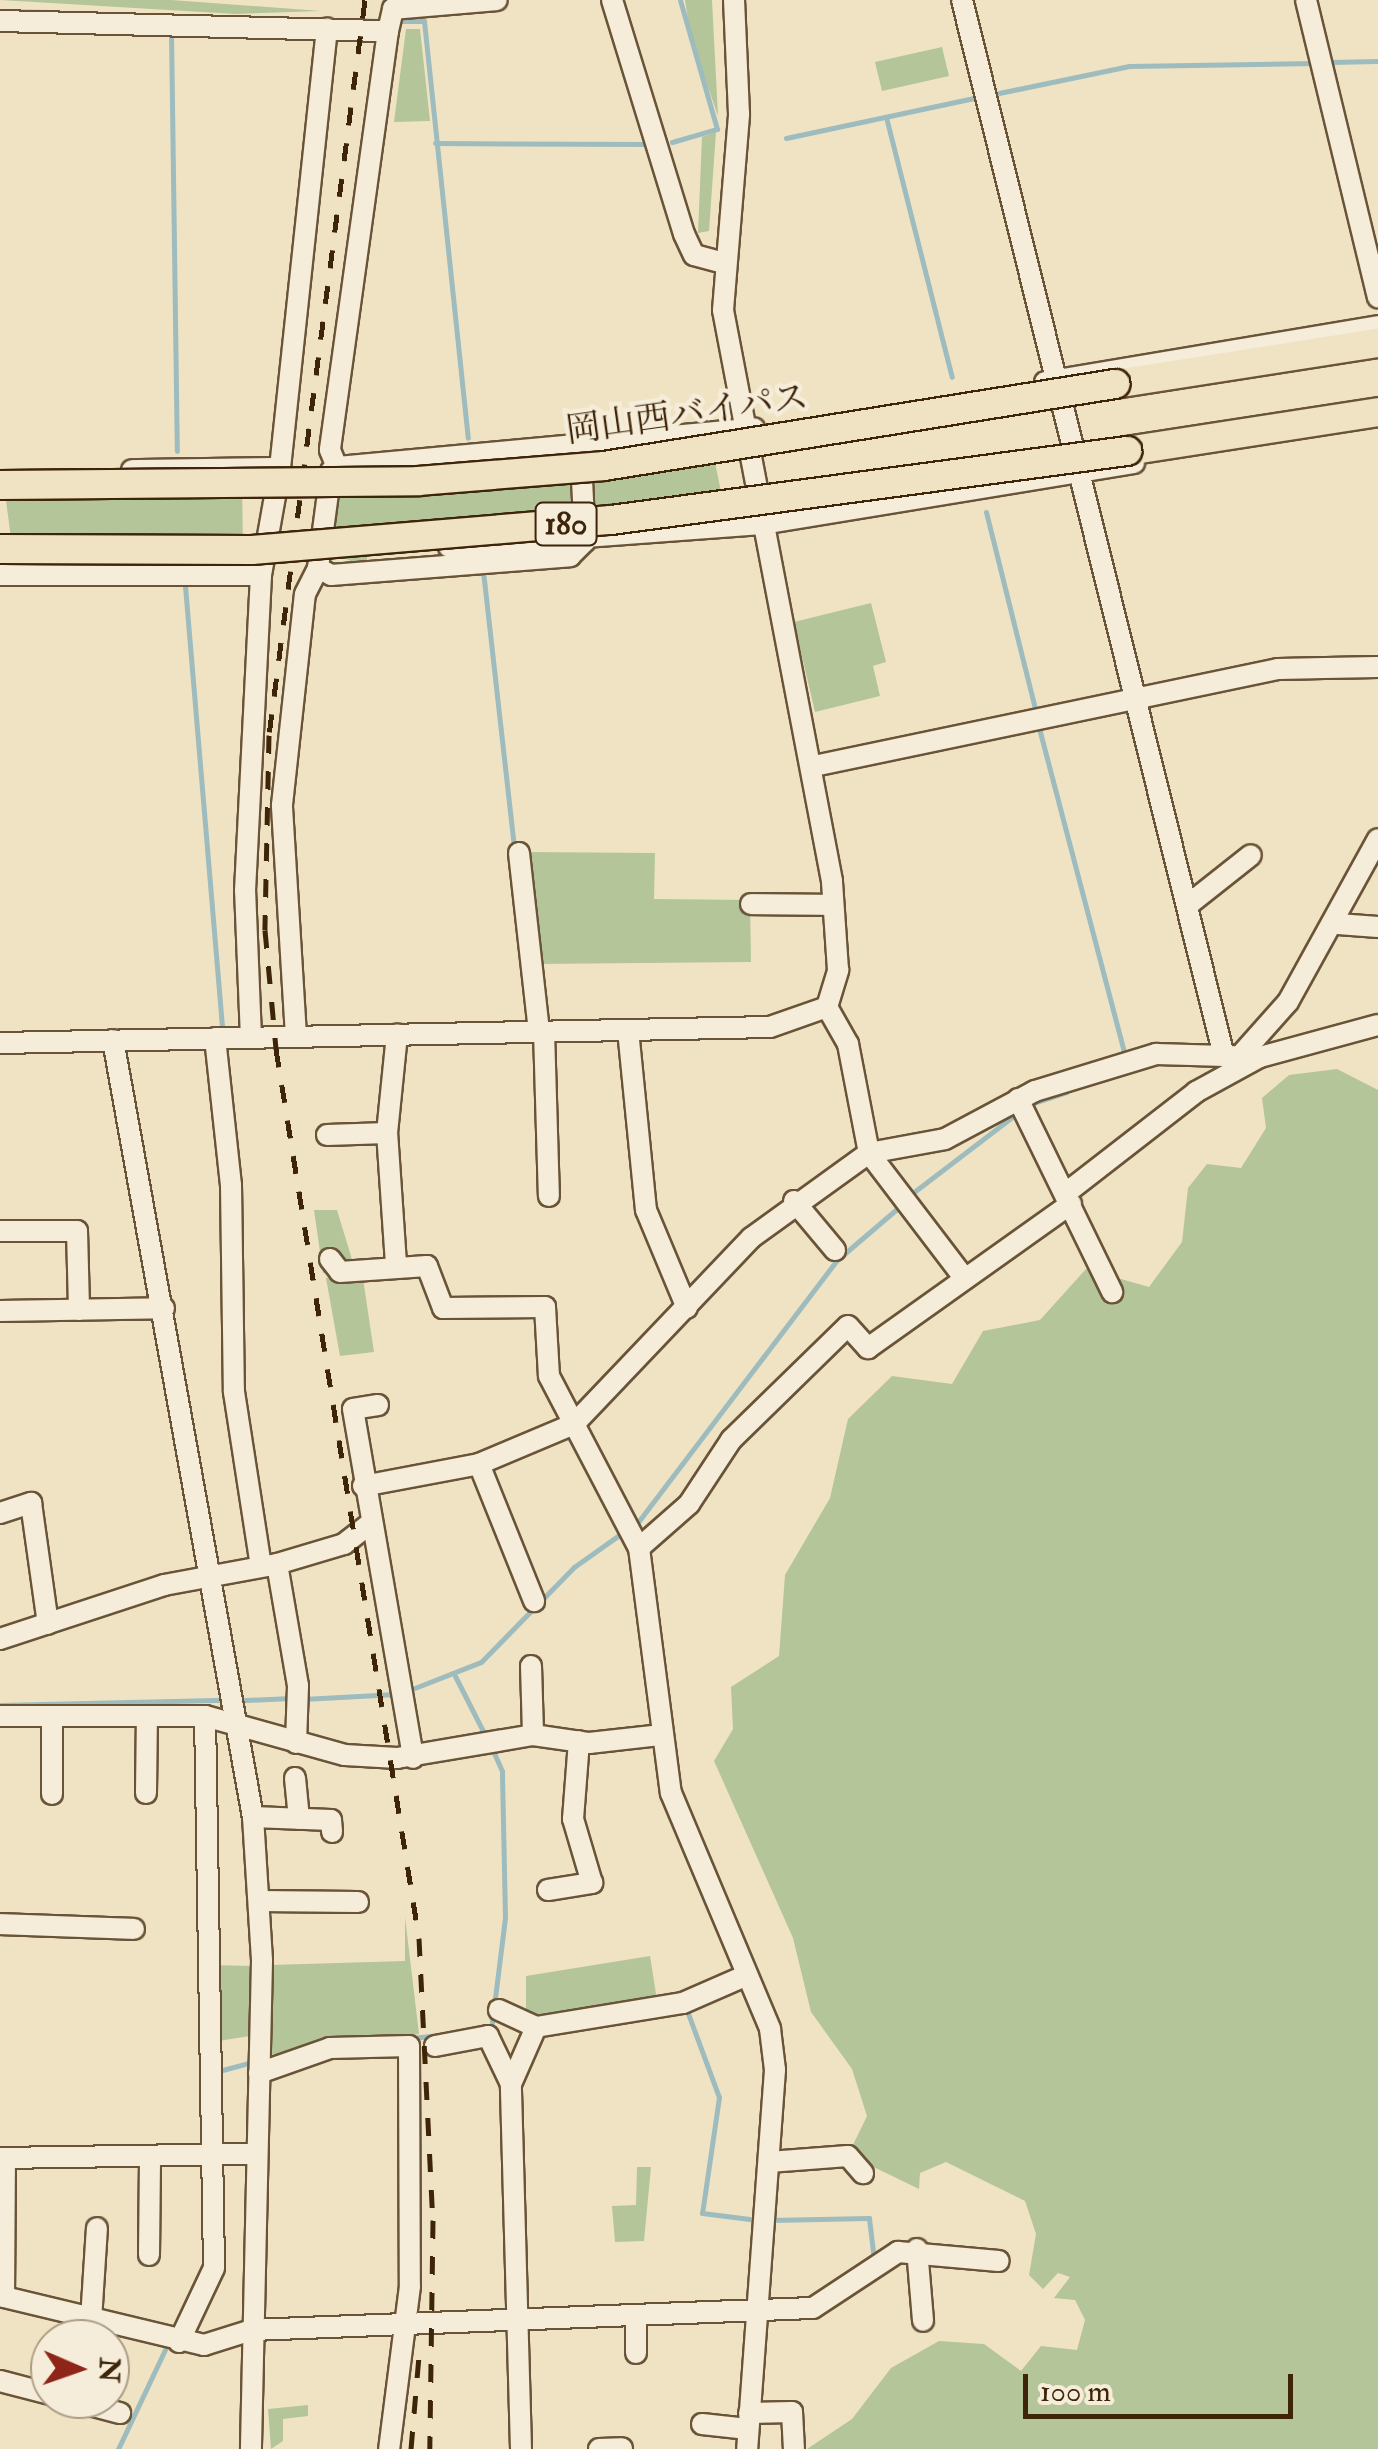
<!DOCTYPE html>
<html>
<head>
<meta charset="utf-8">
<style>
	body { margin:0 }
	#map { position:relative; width:1378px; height:2449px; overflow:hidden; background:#f0e3c4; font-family:"IM FELL Double Pica","Noto Serif JP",serif }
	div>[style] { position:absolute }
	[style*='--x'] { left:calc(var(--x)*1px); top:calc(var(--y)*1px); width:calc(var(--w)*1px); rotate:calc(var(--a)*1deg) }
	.green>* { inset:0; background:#b4c599 }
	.stream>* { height:5px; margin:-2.5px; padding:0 2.5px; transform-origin:2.5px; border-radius:2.5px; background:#9ebcbd }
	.roads { filter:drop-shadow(2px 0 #6a5438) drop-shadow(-2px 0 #6a5438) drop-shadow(0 2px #6a5438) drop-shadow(0 -2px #6a5438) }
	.minor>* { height:20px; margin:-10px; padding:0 10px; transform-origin:10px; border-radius:10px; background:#f5edd9 }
	.highway>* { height:28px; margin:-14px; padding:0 14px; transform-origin:14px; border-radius:14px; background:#f0e3c4 }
	.rail>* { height:5px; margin-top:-2.5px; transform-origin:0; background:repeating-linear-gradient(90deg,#3e250a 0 18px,transparent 0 36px) }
	.bridges { filter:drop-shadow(2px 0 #3e250a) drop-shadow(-2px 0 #3e250a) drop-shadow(0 2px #3e250a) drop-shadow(0 -2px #3e250a) }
	.highway-bridge>* { height:28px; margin:-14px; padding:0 14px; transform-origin:14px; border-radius:14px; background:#f0e3c4 }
	span { translate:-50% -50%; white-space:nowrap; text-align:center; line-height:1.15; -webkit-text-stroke:9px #f5edd9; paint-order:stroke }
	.shield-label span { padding:2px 8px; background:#f5edd9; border:2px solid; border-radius:8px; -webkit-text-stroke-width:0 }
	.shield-label { font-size:32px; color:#3e250a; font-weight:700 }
	.street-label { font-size:35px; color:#3e250a }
	.north { position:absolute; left:30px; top:2319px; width:100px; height:100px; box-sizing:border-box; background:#f5edd9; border:2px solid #ac9d86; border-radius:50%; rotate:92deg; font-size:28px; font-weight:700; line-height:40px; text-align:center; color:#3e250a }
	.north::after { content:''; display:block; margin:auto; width:35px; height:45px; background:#8f2418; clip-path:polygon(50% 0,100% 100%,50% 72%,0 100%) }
	.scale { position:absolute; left:1023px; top:2374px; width:270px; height:45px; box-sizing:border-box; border:5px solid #3e250a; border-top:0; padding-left:12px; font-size:30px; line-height:35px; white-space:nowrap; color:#3e250a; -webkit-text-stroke:8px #f5edd9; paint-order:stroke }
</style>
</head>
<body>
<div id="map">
	<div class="green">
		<div style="clip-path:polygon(0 0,171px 0,321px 11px,236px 14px)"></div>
		<div style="clip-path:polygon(685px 0,712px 0,718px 116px,691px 38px)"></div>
		<div style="clip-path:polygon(406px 29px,420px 29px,430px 121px,394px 122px)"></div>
		<div style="clip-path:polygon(942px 47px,949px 76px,882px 91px,875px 62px)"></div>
		<div style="clip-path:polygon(716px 132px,709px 231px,698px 233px,702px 137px)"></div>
		<div style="clip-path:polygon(710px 438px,726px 516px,592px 535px,590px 456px)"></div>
		<div style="clip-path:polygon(574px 452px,571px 533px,367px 550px,367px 568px,328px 551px,337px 479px)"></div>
		<div style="clip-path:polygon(242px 476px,243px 554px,18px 556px,11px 539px,3px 477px)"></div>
		<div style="clip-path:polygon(871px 603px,886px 662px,873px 666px,880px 696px,815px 712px,794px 622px)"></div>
		<div style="clip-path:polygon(524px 852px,655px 853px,654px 899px,750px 900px,751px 962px,535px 964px)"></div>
		<div style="clip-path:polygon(1337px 1069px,1378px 1090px,1378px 2449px,807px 2449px,852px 2419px,891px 2368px,939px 2341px,984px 2344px,1021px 2371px,1041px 2346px,1077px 2350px,1085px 2320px,1075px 2300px,1054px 2298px,1070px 2277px,1058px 2273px,1043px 2289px,1029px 2275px,1036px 2234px,1025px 2201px,946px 2162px,920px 2173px,919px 2189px,859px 2160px,852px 2147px,867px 2116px,852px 2069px,811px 2012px,793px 1938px,714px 1761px,733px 1729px,731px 1687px,779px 1656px,785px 1575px,830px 1498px,848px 1419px,892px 1376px,952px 1384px,983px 1331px,1040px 1320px,1086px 1269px,1149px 1287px,1182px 1242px,1188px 1188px,1207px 1164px,1241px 1168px,1266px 1128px,1262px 1098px,1289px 1075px)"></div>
		<div style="clip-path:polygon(314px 1210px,337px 1210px,354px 1266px,323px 1273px)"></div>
		<div style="clip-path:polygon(362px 1272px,374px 1352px,340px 1356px,326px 1278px)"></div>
		<div style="clip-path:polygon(405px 1917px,419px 2034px,268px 2055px,270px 1965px,405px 1961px)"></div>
		<div style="clip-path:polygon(650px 1956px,657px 2000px,537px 2018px,526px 2010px,526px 1976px)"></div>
		<div style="clip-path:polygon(213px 1965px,252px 1966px,250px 2036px,212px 2042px)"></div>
		<div style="clip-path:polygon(637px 2167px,651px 2167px,644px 2241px,615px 2242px,612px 2206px,636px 2205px)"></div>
		<div style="clip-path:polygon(308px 2405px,308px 2416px,283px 2419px,283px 2441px,271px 2449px,268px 2409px)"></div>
	</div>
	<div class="stream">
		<div style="--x:0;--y:11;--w:52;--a:1.1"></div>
		<div style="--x:353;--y:20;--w:34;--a:2"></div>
		<div style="--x:398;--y:21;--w:26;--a:0"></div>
		<div style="--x:424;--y:21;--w:419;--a:84"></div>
		<div style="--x:171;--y:32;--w:419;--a:89.2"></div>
		<div style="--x:1330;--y:62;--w:48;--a:-1.2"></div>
		<div style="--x:999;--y:93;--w:133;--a:-11.7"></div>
		<div style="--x:1129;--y:66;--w:185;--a:-0.9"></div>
		<div style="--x:886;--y:117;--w:268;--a:75.8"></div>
		<div style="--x:786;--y:138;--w:197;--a:-12"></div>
		<div style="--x:672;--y:142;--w:47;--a:-16.1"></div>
		<div style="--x:717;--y:129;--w:134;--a:-106"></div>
		<div style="--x:435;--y:143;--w:213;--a:0.3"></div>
		<div style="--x:986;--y:512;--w:206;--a:76"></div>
		<div style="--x:483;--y:571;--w:280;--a:83.6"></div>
		<div style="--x:185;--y:586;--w:442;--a:85.2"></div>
		<div style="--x:1039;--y:728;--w:339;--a:75.3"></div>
		<div style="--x:1033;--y:1103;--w:35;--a:-18"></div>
		<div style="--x:910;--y:1195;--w:138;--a:-37.4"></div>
		<div style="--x:635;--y:1526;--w:334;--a:-52.8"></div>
		<div style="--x:837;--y:1260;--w:82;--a:-40.5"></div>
		<div style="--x:455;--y:1676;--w:64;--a:63"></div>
		<div style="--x:407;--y:1691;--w:79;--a:-21.4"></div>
		<div style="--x:481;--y:1662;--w:133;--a:-45.6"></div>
		<div style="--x:574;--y:1567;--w:59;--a:-35.3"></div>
		<div style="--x:303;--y:1699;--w:93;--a:-3.1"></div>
		<div style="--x:245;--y:1700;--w:46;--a:-2.5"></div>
		<div style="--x:0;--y:1705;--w:226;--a:-1.3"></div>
		<div style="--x:686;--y:2008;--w:95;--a:69.7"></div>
		<div style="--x:719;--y:2097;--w:117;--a:98.3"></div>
		<div style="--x:702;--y:2213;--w:56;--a:7.1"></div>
		<div style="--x:491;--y:2030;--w:113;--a:-82.9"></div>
		<div style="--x:505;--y:1918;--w:147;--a:-91.2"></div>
		<div style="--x:502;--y:1771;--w:24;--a:-114"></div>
		<div style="--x:412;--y:2038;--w:28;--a:-6"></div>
		<div style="--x:215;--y:2072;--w:39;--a:-15"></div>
		<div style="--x:770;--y:2220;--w:99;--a:-1.2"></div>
		<div style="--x:869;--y:2218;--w:42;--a:83.2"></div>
		<div style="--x:118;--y:2449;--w:117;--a:-64.7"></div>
	</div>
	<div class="roads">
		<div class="minor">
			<div style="--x:612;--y:0;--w:245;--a:72.9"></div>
			<div style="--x:684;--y:234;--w:23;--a:65"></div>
			<div style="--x:694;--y:255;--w:31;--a:15"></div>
			<div style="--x:962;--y:0;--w:1088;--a:76.07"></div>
			<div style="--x:1306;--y:0;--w:306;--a:76.4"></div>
			<div style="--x:0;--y:21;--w:388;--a:1.5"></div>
			<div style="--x:388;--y:31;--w:423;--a:97.9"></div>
			<div style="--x:330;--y:450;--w:18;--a:68"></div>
			<div style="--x:388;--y:31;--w:23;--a:-77"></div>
			<div style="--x:393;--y:9;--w:104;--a:-4.9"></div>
			<div style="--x:1045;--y:382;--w:338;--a:-9.5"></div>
			<div style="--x:337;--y:467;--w:419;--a:-5.3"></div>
			<div style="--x:280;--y:468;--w:442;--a:-83.9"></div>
			<div style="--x:449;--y:547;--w:314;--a:-4.2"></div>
			<div style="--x:762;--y:524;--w:377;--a:-9.3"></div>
			<div style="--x:318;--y:568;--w:15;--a:28"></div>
			<div style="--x:331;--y:575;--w:240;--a:-4.5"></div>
			<div style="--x:570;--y:556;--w:21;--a:-45"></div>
			<div style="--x:585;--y:541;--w:81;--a:-92.8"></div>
			<div style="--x:0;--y:575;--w:261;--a:0"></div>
			<div style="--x:261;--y:575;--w:109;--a:-79.9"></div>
			<div style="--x:280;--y:468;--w:148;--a:179.2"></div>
			<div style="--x:814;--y:766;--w:474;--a:-11.8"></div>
			<div style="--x:1278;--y:669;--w:100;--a:-1.1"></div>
			<div style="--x:519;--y:853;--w:180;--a:83.6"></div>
			<div style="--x:751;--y:904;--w:82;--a:0.7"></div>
			<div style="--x:1188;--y:905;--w:80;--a:-38.4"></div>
			<div style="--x:1338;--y:924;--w:40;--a:4.3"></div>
			<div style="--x:827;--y:1007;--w:43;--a:60.4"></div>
			<div style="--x:848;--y:1044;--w:111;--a:79.1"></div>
			<div style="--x:869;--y:1153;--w:158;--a:52.7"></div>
			<div style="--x:628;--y:1030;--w:181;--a:84.3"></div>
			<div style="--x:646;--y:1210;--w:106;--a:67.3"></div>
			<div style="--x:544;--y:1031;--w:165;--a:88.3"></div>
			<div style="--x:296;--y:1036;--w:231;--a:-93.5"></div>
			<div style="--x:282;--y:805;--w:212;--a:-83.8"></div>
			<div style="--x:305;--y:594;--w:29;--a:-63"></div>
			<div style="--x:318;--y:568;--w:98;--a:-82.4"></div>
			<div style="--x:215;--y:1038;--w:148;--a:83.8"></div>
			<div style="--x:231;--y:1185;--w:207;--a:89.2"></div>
			<div style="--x:234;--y:1392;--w:176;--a:81.2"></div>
			<div style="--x:251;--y:1038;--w:147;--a:-92.3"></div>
			<div style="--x:245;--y:891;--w:316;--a:-87.1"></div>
			<div style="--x:113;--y:1040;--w:790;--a:79.79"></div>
			<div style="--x:253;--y:1817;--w:144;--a:86.4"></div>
			<div style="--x:262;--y:1961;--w:488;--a:91.3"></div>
			<div style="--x:0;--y:1043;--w:770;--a:-1.19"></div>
			<div style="--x:770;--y:1027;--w:60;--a:-19.3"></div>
			<div style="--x:827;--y:1007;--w:39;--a:-73"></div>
			<div style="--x:838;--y:970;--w:89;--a:-93.9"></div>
			<div style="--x:832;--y:881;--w:581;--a:-100.81"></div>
			<div style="--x:723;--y:310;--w:197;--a:-85.3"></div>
			<div style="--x:739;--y:114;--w:114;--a:-92.5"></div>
			<div style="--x:1240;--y:1056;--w:72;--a:-48.4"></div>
			<div style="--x:1288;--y:1002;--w:186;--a:-61.1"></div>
			<div style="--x:1018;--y:1099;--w:215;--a:64"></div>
			<div style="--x:327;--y:1135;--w:60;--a:-1.9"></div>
			<div style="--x:1066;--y:1193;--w:165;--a:-37.8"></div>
			<div style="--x:1196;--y:1092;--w:71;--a:-28.7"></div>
			<div style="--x:794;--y:1201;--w:64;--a:50.1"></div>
			<div style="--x:0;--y:1231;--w:77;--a:0"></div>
			<div style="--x:77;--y:1231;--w:79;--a:88.5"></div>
			<div style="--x:330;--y:1259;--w:16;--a:52"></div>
			<div style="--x:340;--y:1272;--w:87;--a:-3.9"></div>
			<div style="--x:427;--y:1266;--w:45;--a:69.1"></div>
			<div style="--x:443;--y:1308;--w:102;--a:-0.6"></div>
			<div style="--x:545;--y:1307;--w:69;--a:86.7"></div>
			<div style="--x:549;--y:1376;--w:194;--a:62.4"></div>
			<div style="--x:639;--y:1548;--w:247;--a:82.6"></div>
			<div style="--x:671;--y:1793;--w:256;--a:67.2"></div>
			<div style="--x:770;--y:2029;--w:41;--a:83"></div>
			<div style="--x:775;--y:2070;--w:380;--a:94.2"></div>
			<div style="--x:396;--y:1264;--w:131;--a:-93.9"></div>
			<div style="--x:387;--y:1133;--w:99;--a:-84.2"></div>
			<div style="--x:0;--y:1311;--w:164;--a:-1"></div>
			<div style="--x:378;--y:1405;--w:25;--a:171"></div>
			<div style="--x:353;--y:1409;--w:354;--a:80.2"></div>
			<div style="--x:479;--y:1464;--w:148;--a:68.1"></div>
			<div style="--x:363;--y:1486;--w:118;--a:-10.7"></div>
			<div style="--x:479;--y:1464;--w:103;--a:-22.8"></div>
			<div style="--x:574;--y:1424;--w:257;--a:-46.4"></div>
			<div style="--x:751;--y:1238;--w:145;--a:-35.8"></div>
			<div style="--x:869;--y:1153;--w:77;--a:-10.4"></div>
			<div style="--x:945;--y:1139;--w:102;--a:-28.1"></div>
			<div style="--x:1035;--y:1091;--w:127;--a:-17"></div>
			<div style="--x:1156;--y:1054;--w:104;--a:1.7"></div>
			<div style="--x:1260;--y:1057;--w:122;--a:-15.2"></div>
			<div style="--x:0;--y:1513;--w:33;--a:-18"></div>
			<div style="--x:31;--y:1503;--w:122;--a:82"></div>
			<div style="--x:639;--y:1548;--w:67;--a:-41.3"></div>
			<div style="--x:689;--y:1504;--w:77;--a:-56.7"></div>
			<div style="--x:731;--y:1440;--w:163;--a:-44.3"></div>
			<div style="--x:848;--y:1326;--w:30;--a:48"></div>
			<div style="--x:868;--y:1348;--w:249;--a:-35.4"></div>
			<div style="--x:277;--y:1564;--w:70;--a:-16.6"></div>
			<div style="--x:344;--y:1544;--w:33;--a:-38"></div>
			<div style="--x:0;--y:1639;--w:173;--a:-18.2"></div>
			<div style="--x:164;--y:1585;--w:115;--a:-10.5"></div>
			<div style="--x:277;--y:1564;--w:124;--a:80.2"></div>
			<div style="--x:298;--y:1686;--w:57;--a:92"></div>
			<div style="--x:531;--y:1666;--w:69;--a:88.3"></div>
			<div style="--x:0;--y:1716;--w:205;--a:0"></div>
			<div style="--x:205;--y:1716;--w:145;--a:15.6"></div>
			<div style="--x:345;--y:1755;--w:52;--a:3.3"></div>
			<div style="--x:397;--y:1758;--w:138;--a:-9.6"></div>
			<div style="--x:533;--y:1735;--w:57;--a:8.1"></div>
			<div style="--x:589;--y:1743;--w:71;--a:-6.4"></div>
			<div style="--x:295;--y:1778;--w:41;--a:84.4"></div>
			<div style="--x:146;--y:1793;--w:77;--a:-89.3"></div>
			<div style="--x:52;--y:1794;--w:78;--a:-90"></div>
			<div style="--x:253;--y:1817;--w:78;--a:2.2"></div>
			<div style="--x:331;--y:1820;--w:12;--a:85"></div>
			<div style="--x:548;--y:1890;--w:45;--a:-9"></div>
			<div style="--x:592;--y:1883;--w:67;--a:-106.5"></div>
			<div style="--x:573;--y:1819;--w:78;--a:-85.6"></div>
			<div style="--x:259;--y:1901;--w:99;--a:0.6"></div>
			<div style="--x:0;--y:1924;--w:134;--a:2.1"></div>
			<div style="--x:499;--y:2010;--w:41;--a:24.7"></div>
			<div style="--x:435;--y:2046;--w:54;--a:-10.7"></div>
			<div style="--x:488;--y:2036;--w:53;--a:64.4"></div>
			<div style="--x:259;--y:2073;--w:75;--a:-19.4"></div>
			<div style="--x:330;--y:2048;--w:79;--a:-1.5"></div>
			<div style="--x:409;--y:2046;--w:240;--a:89.8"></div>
			<div style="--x:410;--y:2286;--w:164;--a:97.3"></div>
			<div style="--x:0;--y:2158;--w:256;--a:-0.9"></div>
			<div style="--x:769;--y:2162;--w:79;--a:-4.3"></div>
			<div style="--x:848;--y:2156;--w:23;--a:49"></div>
			<div style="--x:917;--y:2249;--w:72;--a:85.2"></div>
			<div style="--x:149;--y:2255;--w:99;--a:-89.4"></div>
			<div style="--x:0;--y:2296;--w:210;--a:13.5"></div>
			<div style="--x:204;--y:2345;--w:50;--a:-17.4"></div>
			<div style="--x:252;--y:2330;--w:561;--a:-2.25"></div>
			<div style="--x:813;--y:2308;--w:102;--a:-33.4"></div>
			<div style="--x:898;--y:2252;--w:101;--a:5.1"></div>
			<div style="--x:4;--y:2297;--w:139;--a:-89.6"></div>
			<div style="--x:636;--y:2316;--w:37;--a:90"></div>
			<div style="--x:91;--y:2320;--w:92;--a:-86.3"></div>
			<div style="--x:179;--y:2342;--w:82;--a:-64.7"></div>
			<div style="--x:214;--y:2268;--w:552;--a:-90.93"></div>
			<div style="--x:0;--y:2381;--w:52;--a:14.6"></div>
			<div style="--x:67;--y:2399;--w:55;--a:14.8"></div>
			<div style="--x:749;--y:2413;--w:43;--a:-1.3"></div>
			<div style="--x:792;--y:2412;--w:37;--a:87"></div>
			<div style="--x:702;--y:2424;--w:46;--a:6.2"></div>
			<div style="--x:521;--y:2449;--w:365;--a:-91.6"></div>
			<div style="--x:511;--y:2084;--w:62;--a:-66.3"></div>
			<div style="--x:536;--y:2027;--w:149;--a:-9.3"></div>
			<div style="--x:683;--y:2003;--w:70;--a:-23.6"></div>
			<div style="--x:599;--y:2449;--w:23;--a:-2"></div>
		</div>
		<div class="highway">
			<div style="--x:1115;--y:384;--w:266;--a:-8.9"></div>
			<div style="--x:1127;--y:451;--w:254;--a:-8.8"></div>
		</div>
	</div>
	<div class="rail">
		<div style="--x:365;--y:0;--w:741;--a:97.44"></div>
		<div style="--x:269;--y:735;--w:195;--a:91.2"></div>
		<div style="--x:265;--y:930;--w:120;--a:84.7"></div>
		<div style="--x:276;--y:1049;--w:900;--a:80.86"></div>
		<div style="--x:419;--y:1938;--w:282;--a:87.2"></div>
		<div style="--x:433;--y:2220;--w:229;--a:90.8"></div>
		<div style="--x:411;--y:2449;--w:105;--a:-85.1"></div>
	</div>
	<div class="bridges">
		<div class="highway-bridge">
			<div style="--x:0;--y:485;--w:418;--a:-0.5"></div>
			<div style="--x:418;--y:481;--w:187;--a:-4.6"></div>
			<div style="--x:604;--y:466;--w:518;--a:-9.12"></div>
			<div style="--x:0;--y:549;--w:252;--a:0.2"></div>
			<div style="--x:252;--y:550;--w:360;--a:-4.8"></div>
			<div style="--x:611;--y:520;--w:521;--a:-7.62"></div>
		</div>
	</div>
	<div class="shield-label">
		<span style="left:566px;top:524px">180</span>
	</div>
	<div class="street-label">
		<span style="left:687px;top:414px;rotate:-8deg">岡山西バイパス</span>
	</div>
	<div class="north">N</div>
	<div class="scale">100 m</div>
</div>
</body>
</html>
